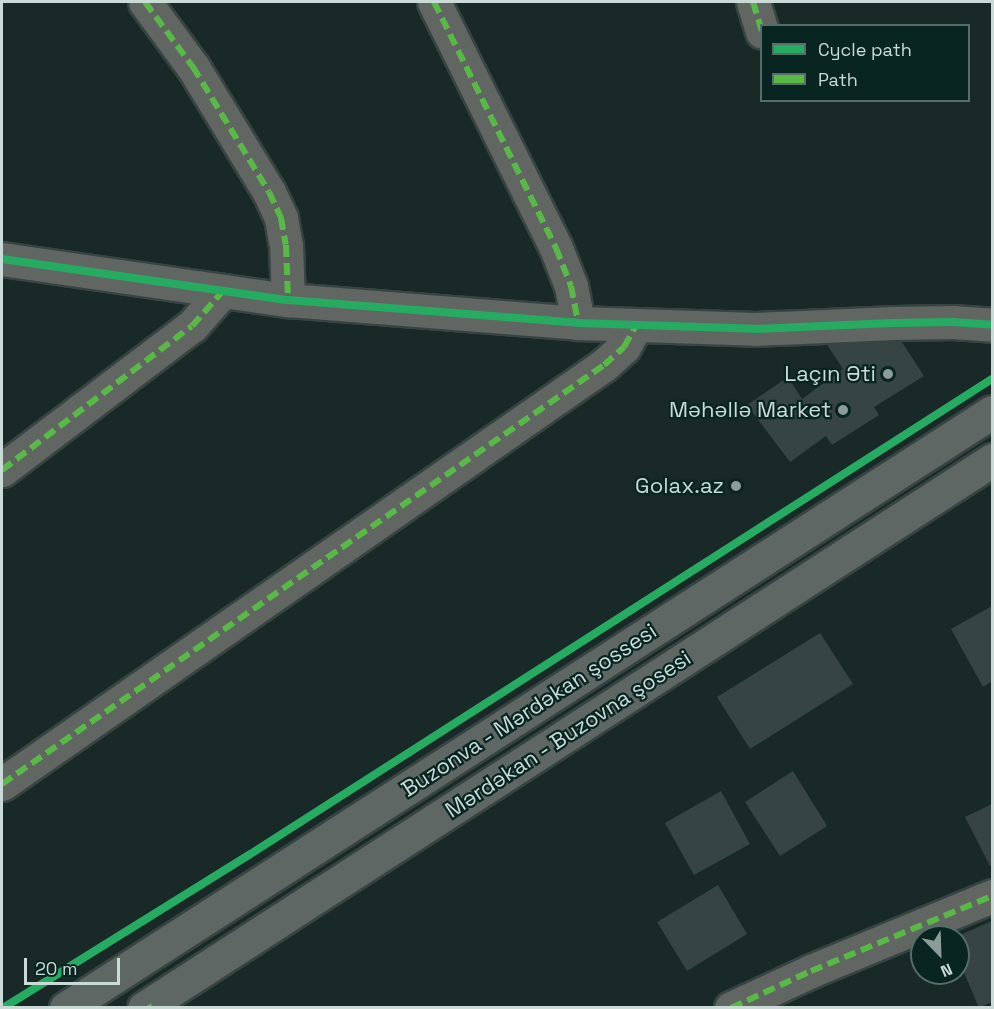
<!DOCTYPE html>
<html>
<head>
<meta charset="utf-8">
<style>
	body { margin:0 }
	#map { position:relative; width:994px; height:1009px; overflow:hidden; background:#192927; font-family:"Space Grotesk",sans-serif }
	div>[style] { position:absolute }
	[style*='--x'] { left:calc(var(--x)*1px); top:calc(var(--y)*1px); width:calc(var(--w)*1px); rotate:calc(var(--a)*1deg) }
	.building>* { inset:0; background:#374444 }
	.roads { filter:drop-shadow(2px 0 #374442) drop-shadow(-2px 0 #374442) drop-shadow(0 2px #374442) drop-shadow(0 -2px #374442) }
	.minor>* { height:33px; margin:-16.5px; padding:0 16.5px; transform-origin:16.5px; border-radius:16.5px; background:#616663 }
	.major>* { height:33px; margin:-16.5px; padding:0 16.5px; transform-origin:16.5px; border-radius:16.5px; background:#5e6763 }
	.quiet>* { height:6px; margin-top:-3px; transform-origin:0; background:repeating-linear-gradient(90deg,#58b947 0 12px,transparent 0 18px) }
	.cycleway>* { height:8px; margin:-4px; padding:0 4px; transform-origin:4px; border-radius:4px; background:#26ab63 }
	.dots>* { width:16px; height:16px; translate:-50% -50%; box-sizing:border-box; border:3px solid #082521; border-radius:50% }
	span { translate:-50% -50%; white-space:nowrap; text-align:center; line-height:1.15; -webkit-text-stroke:4.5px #082521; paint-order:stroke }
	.poi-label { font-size:22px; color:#cadad7 }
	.right { translate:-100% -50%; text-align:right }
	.street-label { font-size:22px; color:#cadad7 }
	.frame { position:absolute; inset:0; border:3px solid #cadad7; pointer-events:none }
	.legend { position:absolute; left:760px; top:24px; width:210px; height:78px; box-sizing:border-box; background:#082521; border:2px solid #566d6a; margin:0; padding:8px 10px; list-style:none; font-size:18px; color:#cadad7 }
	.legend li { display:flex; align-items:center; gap:12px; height:30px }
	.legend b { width:30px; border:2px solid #566d6a }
	.north { position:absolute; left:910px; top:925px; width:60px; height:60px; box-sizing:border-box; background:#082521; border:2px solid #566d6a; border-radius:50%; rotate:157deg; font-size:16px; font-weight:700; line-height:24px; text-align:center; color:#cadad7 }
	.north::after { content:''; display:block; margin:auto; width:21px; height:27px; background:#8c9c99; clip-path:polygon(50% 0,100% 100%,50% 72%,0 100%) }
	.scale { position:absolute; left:24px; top:958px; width:96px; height:27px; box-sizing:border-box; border:3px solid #cadad7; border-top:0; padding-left:8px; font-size:18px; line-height:21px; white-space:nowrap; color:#cadad7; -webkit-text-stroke:4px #082521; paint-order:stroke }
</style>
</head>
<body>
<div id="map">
	<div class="building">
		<div style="clip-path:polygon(898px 336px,924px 376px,874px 407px,879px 415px,832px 445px,826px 436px,790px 462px,747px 405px,788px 377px,802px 399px,843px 369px,826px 343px)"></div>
		<div style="clip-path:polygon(992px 606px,992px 681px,983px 687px,951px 629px)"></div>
		<div style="clip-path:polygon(820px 633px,853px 684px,750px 749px,717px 697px)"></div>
		<div style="clip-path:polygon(793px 771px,827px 826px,780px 856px,745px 802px)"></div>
		<div style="clip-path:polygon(721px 791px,750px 844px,694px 875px,665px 823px)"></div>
		<div style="clip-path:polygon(992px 804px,992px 864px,990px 866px,965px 817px)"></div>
		<div style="clip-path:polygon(718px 885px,747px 934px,687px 971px,657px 922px)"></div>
		<div style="clip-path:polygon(992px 921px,992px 1002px,979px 1008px,958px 958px,958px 936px)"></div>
	</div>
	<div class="roads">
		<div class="minor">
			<div style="--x:145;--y:2;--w:81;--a:53.6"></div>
			<div style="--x:193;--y:67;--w:146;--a:58.7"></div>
			<div style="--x:269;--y:192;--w:29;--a:65"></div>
			<div style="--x:281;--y:218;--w:27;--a:80"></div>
			<div style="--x:286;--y:245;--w:55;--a:87.9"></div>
			<div style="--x:434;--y:2;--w:275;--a:63.6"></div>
			<div style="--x:556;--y:248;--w:41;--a:68.5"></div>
			<div style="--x:571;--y:286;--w:38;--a:79"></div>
			<div style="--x:753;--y:2;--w:31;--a:73"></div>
			<div style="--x:2;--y:259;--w:289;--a:8.2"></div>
			<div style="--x:288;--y:300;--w:291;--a:4.5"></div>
			<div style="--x:578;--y:323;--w:177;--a:1.9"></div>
			<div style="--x:755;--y:329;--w:138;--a:-2.5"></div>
			<div style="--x:893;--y:323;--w:60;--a:-1"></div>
			<div style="--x:953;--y:322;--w:39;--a:4"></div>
			<div style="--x:2;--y:470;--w:238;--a:-37.2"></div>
			<div style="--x:192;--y:326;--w:47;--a:-48.5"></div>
			<div style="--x:2;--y:784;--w:733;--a:-34.84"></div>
			<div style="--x:604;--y:365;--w:27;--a:-42"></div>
			<div style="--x:624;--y:347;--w:23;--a:-61"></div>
			<div style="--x:731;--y:1008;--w:88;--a:-24.8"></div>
			<div style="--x:811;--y:971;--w:196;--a:-22.5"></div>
		</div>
		<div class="major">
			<div style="--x:66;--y:1008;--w:1101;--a:-32.77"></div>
			<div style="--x:144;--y:1008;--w:1010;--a:-32.87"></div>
		</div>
	</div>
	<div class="quiet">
		<div style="--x:145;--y:2;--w:81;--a:53.6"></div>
		<div style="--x:193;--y:67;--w:146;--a:58.7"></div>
		<div style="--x:269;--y:192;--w:29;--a:65"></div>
		<div style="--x:281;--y:218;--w:27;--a:80"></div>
		<div style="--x:286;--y:245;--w:55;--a:87.9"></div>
		<div style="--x:434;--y:2;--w:275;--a:63.6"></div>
		<div style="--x:556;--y:248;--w:41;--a:68.5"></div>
		<div style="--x:571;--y:286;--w:38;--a:79"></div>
		<div style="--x:753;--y:2;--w:31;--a:73"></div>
		<div style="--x:2;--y:470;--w:238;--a:-37.2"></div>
		<div style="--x:192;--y:326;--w:47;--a:-48.5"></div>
		<div style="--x:2;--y:784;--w:733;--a:-34.84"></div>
		<div style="--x:604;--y:365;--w:27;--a:-42"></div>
		<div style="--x:624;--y:347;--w:23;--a:-61"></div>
		<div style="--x:148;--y:1005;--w:4;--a:56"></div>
		<div style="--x:731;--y:1008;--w:88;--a:-24.8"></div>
		<div style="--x:811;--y:971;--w:196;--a:-22.5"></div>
	</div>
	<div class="cycleway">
		<div style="--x:2;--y:259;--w:289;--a:8.2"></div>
		<div style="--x:288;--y:300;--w:291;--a:4.5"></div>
		<div style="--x:578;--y:323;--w:177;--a:1.9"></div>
		<div style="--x:755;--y:329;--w:138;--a:-2.5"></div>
		<div style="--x:893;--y:323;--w:60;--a:-1"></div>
		<div style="--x:953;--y:322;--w:39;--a:4"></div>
		<div style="--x:3;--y:1008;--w:290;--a:-31.9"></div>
		<div style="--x:249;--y:855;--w:882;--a:-32.65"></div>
	</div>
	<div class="dots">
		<div style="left:888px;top:374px;background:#8c9c99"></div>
		<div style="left:843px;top:410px;background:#8c9c99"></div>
		<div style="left:736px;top:486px;background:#8c9c99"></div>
	</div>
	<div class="poi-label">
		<span class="right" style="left:876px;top:374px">Laçın Əti</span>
		<span class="right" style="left:831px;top:410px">Məhəllə Market</span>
		<span class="right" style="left:724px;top:486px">Golax.az</span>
	</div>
	<div class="street-label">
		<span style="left:529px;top:710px;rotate:-33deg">Buzonva - Mərdəkan şossesi</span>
		<span style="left:568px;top:734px;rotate:-33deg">Mərdəkan - Buzovna şosesi</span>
	</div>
	<div class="frame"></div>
	<ul class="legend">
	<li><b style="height:8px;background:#26ab63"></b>Cycle path</li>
	<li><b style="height:8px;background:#58b947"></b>Path</li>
	</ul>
	<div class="north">N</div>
	<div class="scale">20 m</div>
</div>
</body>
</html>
